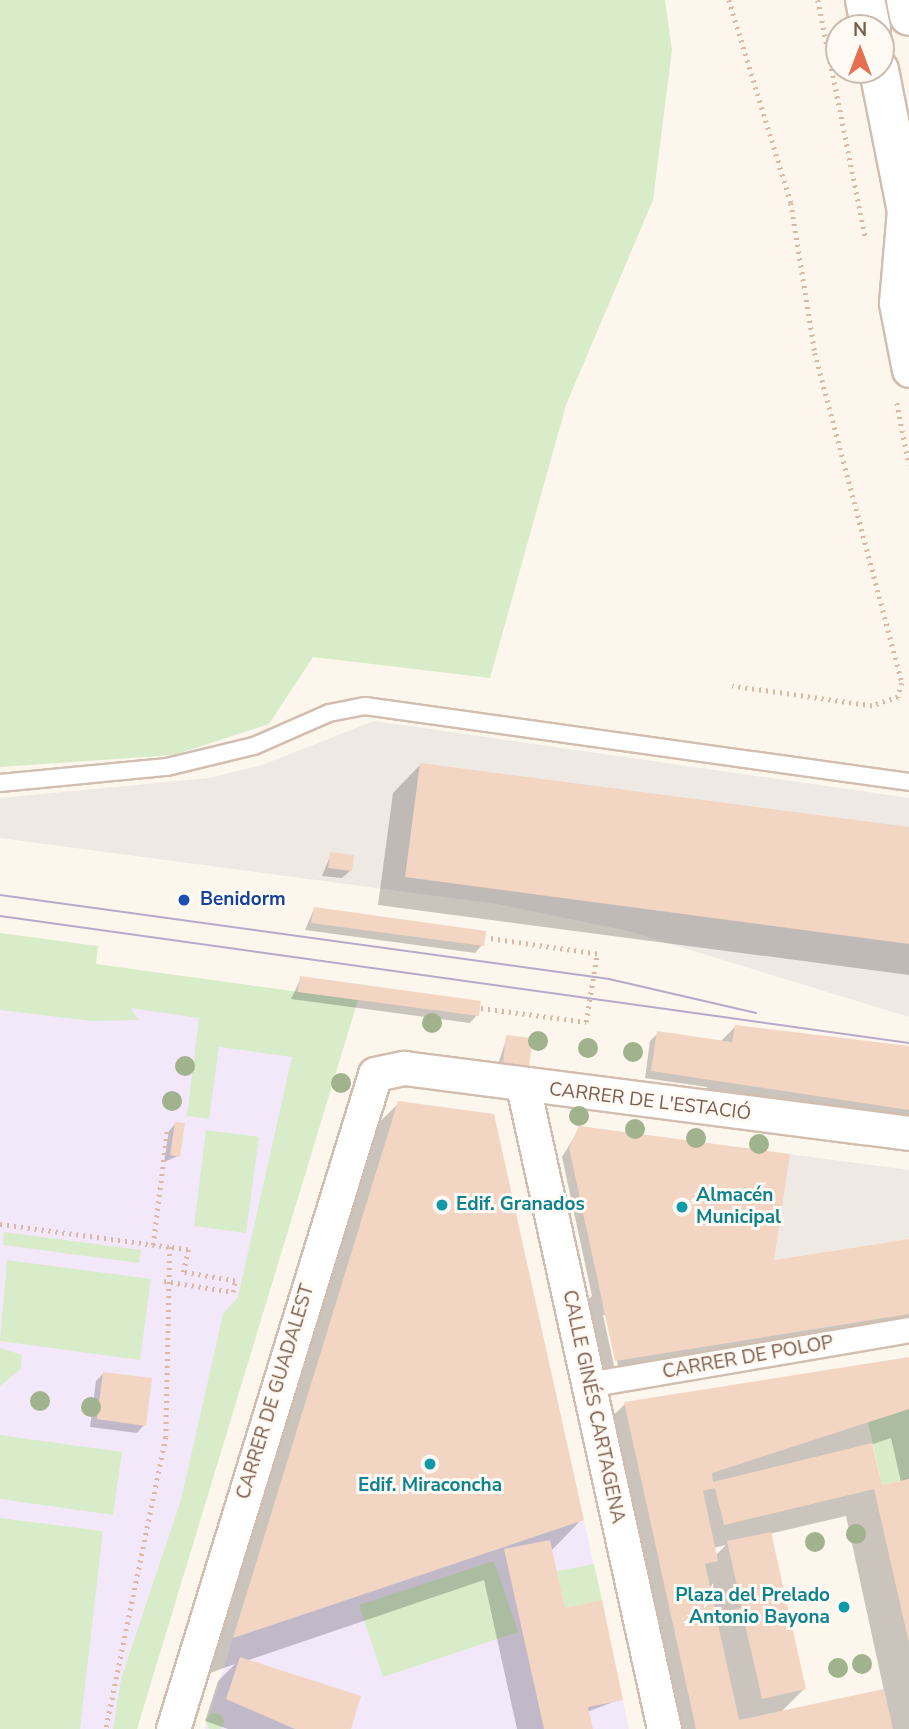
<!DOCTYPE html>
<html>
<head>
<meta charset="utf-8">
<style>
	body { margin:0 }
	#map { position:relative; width:909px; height:1729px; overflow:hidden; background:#fdf6ec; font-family:"Nunito Sans",sans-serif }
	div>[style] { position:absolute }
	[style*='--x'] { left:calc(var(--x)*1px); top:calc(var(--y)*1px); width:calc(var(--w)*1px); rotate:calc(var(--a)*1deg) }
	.industrial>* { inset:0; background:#efe9e4 }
	.education>* { inset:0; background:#f3e8fa }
	.green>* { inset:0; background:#d8ecc9 }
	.round { border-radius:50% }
	.shadow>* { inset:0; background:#0003 }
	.building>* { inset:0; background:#f3d5c3 }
	.path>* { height:4.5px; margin-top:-2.25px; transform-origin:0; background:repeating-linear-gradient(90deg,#d9b8a5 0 2px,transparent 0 7px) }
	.roads { filter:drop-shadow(2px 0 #d1beb0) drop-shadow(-2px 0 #d1beb0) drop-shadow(0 2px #d1beb0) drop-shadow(0 -2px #d1beb0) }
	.service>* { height:16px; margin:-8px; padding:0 8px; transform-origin:8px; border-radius:8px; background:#fff }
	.pedestrian>* { height:24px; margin:-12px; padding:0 12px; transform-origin:12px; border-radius:12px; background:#fff }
	.minor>* { height:33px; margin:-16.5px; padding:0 16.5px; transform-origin:16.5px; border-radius:16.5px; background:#fff }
	.secondary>* { height:38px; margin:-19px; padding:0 19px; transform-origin:19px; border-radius:19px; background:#fff }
	.tram>* { height:2px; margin:-1px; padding:0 1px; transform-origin:1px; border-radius:1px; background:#b9a8c9 }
	.trees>* { width:20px; height:20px; margin:-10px; border-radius:50%; background:#a0b28e }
	.dots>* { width:19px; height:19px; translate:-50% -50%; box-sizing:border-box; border:4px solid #fffaf3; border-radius:50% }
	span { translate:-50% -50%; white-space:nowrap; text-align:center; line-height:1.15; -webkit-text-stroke:6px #fffaf3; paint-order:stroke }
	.transit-label { font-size:19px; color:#164399; font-weight:700 }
	.left { translate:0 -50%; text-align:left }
	.street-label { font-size:19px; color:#7a5c4d }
	.culture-label { font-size:19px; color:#0d838f; font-weight:700 }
	.right { translate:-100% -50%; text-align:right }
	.north { position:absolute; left:825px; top:14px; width:70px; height:70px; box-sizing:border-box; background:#fffaf3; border:2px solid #cabbb1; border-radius:50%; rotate:0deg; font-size:19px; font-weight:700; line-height:28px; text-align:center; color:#7a5c4d }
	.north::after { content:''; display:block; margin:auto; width:24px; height:32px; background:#e76f51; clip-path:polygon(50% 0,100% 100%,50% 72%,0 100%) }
</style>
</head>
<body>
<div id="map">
	<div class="industrial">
		<div style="clip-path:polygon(374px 721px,909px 798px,909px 1017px,628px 931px,497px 904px,0 838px,0 798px,209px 778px,262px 765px)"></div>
		<div style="clip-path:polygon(579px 1126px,909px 1170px,909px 1239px,599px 1287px,569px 1148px)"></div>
	</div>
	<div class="education">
		<div style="clip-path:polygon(0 990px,313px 1032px,121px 1729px,0 1729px)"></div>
		<div style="clip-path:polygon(584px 1520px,629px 1729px,205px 1729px,233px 1638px)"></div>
	</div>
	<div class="green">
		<div style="clip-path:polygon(0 0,665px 0,672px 50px,653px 200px,566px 405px,490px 678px,313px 657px,269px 724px,174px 755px,0 767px)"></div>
		<div style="clip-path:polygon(0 933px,98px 946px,96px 964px,358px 1000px,137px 1729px,113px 1729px,121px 1679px,181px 1500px,223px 1314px,238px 1297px,292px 1057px,219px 1047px,209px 1119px,187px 1116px,199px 1018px,130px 1008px,139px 1020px,92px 1021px,0 1010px)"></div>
		<div style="clip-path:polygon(206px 1130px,259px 1137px,246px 1233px,194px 1226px)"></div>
		<div style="clip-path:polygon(4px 1232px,141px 1250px,139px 1263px,3px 1245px)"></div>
		<div style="clip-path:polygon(7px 1260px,151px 1279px,140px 1360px,0 1341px)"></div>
		<div style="clip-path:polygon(0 1348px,22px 1355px,21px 1369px,0 1386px)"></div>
		<div style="clip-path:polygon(909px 1409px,909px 1479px,882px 1485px,868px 1422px)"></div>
		<div style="clip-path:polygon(0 1435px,122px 1452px,113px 1515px,0 1499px)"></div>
		<div style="clip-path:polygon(0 1518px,103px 1531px,80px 1729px,0 1729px)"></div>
		<div style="clip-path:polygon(494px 1561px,518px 1632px,383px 1677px,359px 1605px)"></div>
		<div style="clip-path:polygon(594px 1564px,602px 1600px,565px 1608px,557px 1571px)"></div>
		<div class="round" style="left:206px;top:1713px;width:18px;height:18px"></div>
	</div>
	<div class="shadow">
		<div style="clip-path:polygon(421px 764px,909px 829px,909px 975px,378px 905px,393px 793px)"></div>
		<div style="clip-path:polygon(331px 854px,350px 871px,342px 878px,322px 876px)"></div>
		<div style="clip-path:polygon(314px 909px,482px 945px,475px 953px,305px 930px)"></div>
		<div style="clip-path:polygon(301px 978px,477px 1015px,470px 1023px,291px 999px)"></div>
		<div style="clip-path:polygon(736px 1026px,909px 1048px,909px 1129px,705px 1104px,707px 1087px,645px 1078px,650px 1041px,658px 1033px,720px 1042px)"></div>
		<div style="clip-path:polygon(507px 1037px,528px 1066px,520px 1073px,496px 1070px)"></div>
		<div style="clip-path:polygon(399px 1103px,582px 1519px,551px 1551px,564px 1611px,621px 1699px,587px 1712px,591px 1729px,517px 1729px,484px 1580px,246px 1661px,349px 1729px,228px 1729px,205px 1721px,218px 1681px,235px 1664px,193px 1679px,362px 1139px)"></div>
		<div style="clip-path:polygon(176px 1123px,178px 1156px,164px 1162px,169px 1131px)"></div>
		<div style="clip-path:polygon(evenodd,580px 1128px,769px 1262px,909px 1241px,909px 1344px,579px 1397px,563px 1324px,592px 1296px,562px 1157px,580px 1128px,603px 1315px,607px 1315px,619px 1370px,615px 1370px,603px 1315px)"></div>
		<div style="clip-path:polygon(evenodd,909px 1358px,909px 1729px,662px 1729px,588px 1440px,625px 1404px,909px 1358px,891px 1438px,901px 1482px,880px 1487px,870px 1445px,891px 1438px,909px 1358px,846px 1516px,884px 1691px,780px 1713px,804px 1689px,769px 1534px,846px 1516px,909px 1358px,726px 1545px,715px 1556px,713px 1548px,726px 1545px)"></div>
		<div style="clip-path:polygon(104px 1373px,144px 1425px,137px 1433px,90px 1427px,96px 1381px)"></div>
	</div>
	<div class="building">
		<div style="clip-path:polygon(420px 763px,909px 827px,909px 944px,405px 877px)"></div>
		<div style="clip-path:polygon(330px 852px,354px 855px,352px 871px,328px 868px)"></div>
		<div style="clip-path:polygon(314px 907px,486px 931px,484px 946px,311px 923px)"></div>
		<div style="clip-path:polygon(300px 976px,481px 1001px,479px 1016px,298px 992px)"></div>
		<div style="clip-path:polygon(735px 1025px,909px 1046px,909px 1110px,651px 1071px,657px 1031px,732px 1042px)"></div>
		<div style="clip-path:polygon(506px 1035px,533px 1038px,529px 1066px,503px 1063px)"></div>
		<div style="clip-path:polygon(398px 1101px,494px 1114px,584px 1520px,233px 1638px)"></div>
		<div style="clip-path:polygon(175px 1122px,185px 1123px,180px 1157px,170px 1155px)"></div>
		<div style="clip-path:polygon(579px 1126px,790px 1154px,774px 1260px,909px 1239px,909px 1314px,615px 1361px,569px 1148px)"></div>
		<div style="clip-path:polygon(909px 1357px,909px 1409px,712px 1473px,713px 1482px,872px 1443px,882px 1485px,909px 1479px,909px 1643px,874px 1489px,724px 1525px,715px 1488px,703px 1491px,718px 1561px,705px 1564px,739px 1720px,884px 1689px,893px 1729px,696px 1729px,624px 1402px)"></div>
		<div style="clip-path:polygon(103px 1372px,152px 1378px,146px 1426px,97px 1419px)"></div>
		<div style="clip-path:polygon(771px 1532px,806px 1689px,762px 1699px,744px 1620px,731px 1623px,728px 1611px,742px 1608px,727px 1541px)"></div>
		<div style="clip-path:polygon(550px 1540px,565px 1608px,602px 1600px,623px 1700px,588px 1707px,593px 1729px,544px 1729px,504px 1549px)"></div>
		<div style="clip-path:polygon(240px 1657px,361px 1696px,351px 1729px,295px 1729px,226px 1699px)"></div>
	</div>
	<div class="path">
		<div style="--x:729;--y:0;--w:212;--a:73"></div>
		<div style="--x:791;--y:203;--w:152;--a:80.9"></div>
		<div style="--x:815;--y:353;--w:341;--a:75.2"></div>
		<div style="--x:902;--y:683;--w:15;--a:106"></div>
		<div style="--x:898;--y:697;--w:28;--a:161"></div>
		<div style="--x:872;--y:706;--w:141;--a:-171.9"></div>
		<div style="--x:818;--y:0;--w:241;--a:78.7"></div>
		<div style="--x:897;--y:403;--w:63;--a:79"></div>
		<div style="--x:481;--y:1008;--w:106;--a:7.6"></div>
		<div style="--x:586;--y:1022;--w:69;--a:-80.8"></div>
		<div style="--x:597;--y:954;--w:112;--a:-171.8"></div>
		<div style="--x:0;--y:1224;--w:172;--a:7.7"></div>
		<div style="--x:170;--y:1247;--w:190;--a:91.2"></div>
		<div style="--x:166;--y:1437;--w:298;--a:101.6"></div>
		<div style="--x:153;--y:1245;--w:115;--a:-83"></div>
		<div style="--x:164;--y:1281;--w:70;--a:9.1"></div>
		<div style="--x:233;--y:1292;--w:11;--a:-80"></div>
		<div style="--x:235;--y:1281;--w:53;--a:-170.2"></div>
		<div style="--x:183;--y:1272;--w:23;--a:-77"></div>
		<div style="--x:188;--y:1250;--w:18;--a:-171"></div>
	</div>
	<div class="roads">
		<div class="service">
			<div style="--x:0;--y:783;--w:168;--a:-5.5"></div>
			<div style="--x:167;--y:767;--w:89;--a:-13.6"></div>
			<div style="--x:254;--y:746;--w:82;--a:-23.7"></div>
			<div style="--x:329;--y:713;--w:37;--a:-11"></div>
			<div style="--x:365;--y:706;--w:549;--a:7.95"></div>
		</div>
		<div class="pedestrian">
			<div style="--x:588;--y:1385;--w:326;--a:-9.7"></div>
		</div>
		<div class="minor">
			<div style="--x:905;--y:198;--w:105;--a:94.9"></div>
			<div style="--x:896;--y:303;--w:68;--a:79"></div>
			<div style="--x:523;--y:1086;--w:658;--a:77.63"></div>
			<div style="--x:173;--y:1729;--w:685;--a:-72.86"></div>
			<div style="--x:375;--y:1074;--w:30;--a:-12"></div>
			<div style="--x:404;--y:1068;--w:509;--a:7.33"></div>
		</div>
		<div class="secondary">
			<div style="--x:865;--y:0;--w:29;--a:78"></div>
			<div style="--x:906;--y:0;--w:16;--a:79"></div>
			<div style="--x:879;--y:70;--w:154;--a:78.8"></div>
		</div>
	</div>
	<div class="tram">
		<div style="--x:0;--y:895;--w:615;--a:7.85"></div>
		<div style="--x:609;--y:979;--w:151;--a:13"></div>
		<div style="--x:0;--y:916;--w:918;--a:7.95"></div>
	</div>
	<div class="trees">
		<div style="left:432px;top:1023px"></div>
		<div style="left:538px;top:1041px"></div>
		<div style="left:588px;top:1048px"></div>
		<div style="left:633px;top:1052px"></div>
		<div style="left:185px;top:1066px"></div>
		<div style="left:341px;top:1083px"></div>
		<div style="left:172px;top:1101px"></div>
		<div style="left:579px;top:1116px"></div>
		<div style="left:635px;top:1129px"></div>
		<div style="left:696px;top:1138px"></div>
		<div style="left:759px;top:1144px"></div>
		<div style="left:40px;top:1401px"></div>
		<div style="left:91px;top:1407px"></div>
		<div style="left:856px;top:1534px"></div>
		<div style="left:815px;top:1542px"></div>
		<div style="left:862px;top:1664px"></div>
		<div style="left:838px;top:1668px"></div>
	</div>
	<div class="dots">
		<div style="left:184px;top:900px;background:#1a4fb4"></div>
		<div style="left:442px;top:1205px;background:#0f9aa8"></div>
		<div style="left:682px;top:1207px;background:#0f9aa8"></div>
		<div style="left:430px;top:1464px;background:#0f9aa8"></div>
		<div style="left:844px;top:1607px;background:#0f9aa8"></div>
	</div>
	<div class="transit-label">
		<span class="left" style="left:200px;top:900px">Benidorm</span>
	</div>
	<div class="street-label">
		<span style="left:650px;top:1102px;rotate:7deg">CARRER DE L'ESTACIÓ</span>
		<span style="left:748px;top:1358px;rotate:-10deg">CARRER DE POLOP</span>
		<span style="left:276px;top:1392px;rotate:-73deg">CARRER DE GUADALEST</span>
		<span style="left:593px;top:1407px;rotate:78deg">CALLE GINÉS CARTAGENA</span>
	</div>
	<div class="culture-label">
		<span class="left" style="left:696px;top:1207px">Almacén<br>Municipal</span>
		<span class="left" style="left:456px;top:1205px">Edif. Granados</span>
		<span style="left:430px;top:1486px">Edif. Miraconcha</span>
		<span class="right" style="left:830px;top:1607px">Plaza del Prelado<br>Antonio Bayona</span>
	</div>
	<div class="north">N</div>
</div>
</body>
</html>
